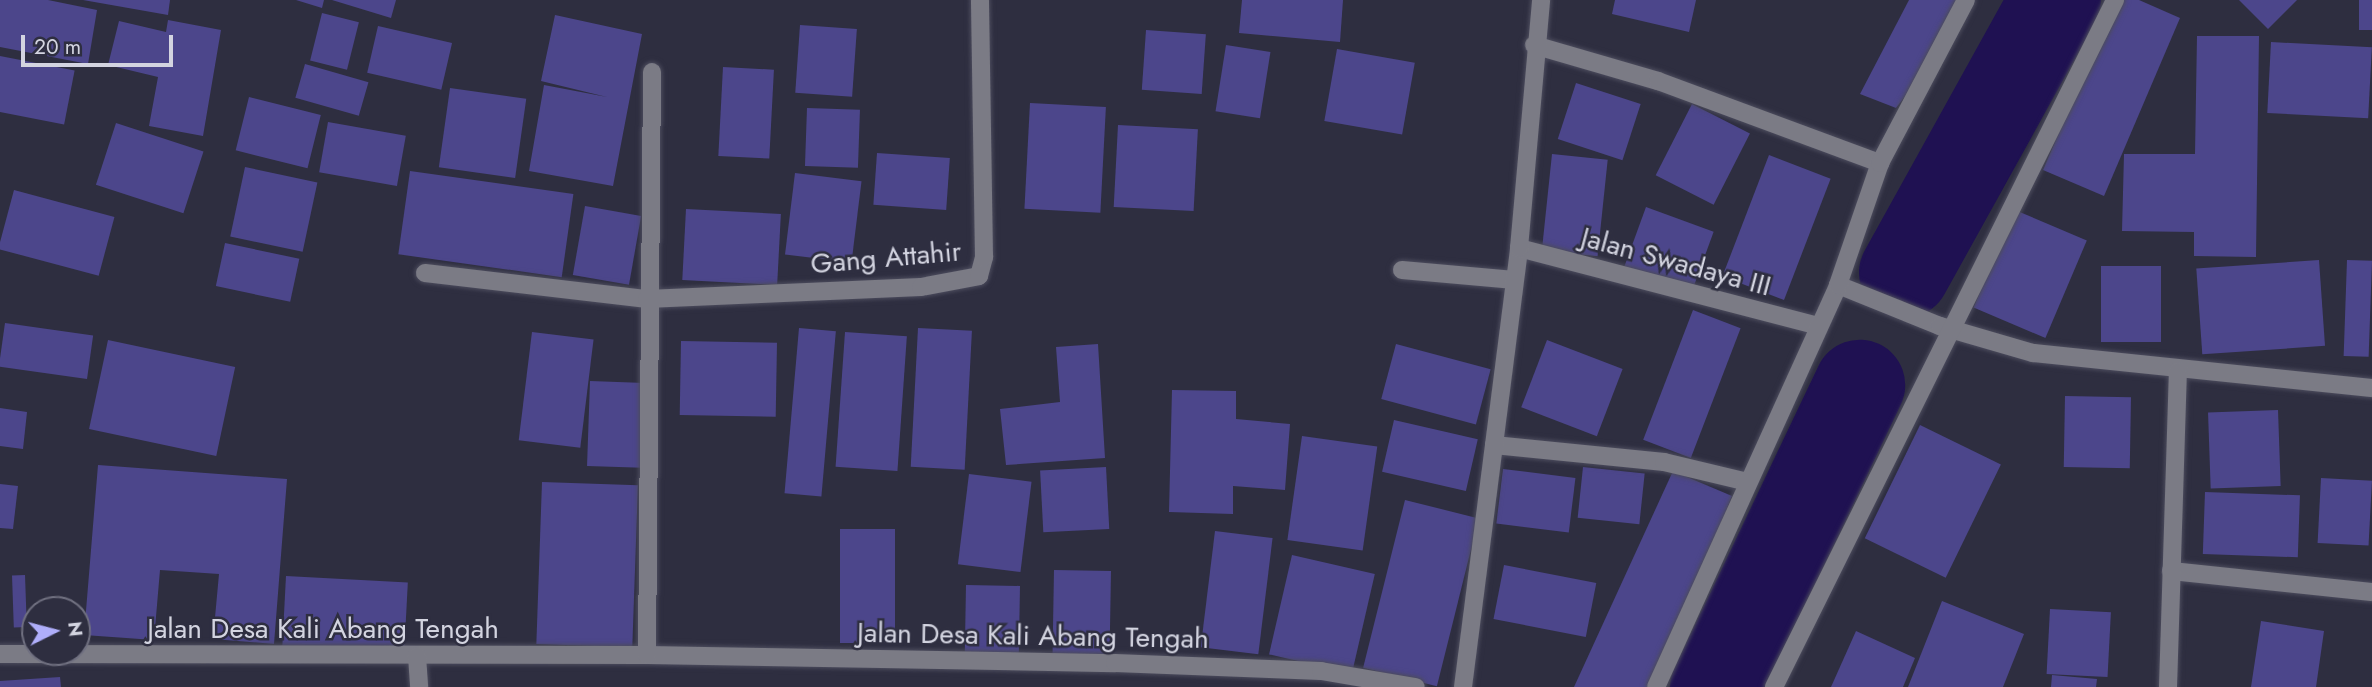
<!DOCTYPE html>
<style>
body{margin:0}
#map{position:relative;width:2372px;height:687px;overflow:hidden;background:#2e2e40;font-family:Jost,sans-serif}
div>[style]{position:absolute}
.river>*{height:91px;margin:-45.5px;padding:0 45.5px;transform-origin:45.5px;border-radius:45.5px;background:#1f1152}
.building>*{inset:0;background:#4c468b;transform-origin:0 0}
.roads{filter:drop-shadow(0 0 2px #4c4c5d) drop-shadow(0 0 2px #4c4c5d)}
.minor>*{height:18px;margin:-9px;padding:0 9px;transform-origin:9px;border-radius:9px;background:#7b7b85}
span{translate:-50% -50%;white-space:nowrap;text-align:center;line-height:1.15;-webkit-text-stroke:5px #2e2e40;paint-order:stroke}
.street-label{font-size:28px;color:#d3d4e0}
.north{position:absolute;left:21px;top:596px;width:70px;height:70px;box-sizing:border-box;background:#2e2e40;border:2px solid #707080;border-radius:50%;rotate:84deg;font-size:19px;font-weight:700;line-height:28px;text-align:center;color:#d3d4e0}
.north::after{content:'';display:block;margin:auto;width:24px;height:32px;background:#afaefa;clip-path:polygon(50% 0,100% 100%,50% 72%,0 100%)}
.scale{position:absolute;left:21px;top:35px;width:152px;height:32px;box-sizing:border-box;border:4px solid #d3d4e0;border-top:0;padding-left:9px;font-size:21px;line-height:24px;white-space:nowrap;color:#d3d4e0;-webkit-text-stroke:5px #2e2e40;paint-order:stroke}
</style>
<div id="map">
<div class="river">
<i style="left:1904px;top:272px;width:311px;rotate:-61deg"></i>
<i style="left:1715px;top:687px;width:335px;rotate:-64.5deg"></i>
</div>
<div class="building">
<i style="clip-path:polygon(0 0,48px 0,97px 10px,88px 64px,0 47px)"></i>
<i style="clip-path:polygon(83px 0,170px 0,168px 15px)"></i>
<i style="clip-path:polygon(296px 0,324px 0,322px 8px)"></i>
<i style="clip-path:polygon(332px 0,396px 0,391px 18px)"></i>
<i style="clip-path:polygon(1242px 0,1343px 0,1340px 42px,1239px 33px)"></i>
<i style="clip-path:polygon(1615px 0,1696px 0,1689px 32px,1612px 14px)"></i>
<i style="clip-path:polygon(1909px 0,1956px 0,1934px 59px,1896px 108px,1860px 94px)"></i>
<i style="clip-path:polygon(2116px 0,2139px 0,2180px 18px,2104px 196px,2043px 170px)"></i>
<i style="clip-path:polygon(2239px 0,2297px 0,2268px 29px)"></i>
<i style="left:2359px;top:0;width:13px;height:30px"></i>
<i style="left:322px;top:13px;width:38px;height:49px;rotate:14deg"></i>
<i style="clip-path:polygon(555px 15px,642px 34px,613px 186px,529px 171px,544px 85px,607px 97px,541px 81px)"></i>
<i style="clip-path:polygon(168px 20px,221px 30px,203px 136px,149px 126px,158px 77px,108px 65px,119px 21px,166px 32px)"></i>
<i style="left:800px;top:25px;width:57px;height:68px;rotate:4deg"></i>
<i style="left:378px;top:26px;width:76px;height:48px;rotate:13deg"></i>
<i style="left:1146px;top:30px;width:60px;height:60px;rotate:4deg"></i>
<i style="clip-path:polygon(2197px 36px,2259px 36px,2256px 257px,2194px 256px,2194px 232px,2122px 231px,2124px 154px,2195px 154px)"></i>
<i style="left:2271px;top:42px;width:101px;height:71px;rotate:3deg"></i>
<i style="left:1226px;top:45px;width:45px;height:67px;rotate:9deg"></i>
<i style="left:1337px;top:49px;width:79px;height:73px;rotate:10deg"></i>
<i style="left:0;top:56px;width:76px;height:55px;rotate:11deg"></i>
<i style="left:305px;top:64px;width:66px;height:35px;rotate:16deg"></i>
<i style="left:723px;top:67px;width:51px;height:89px;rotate:3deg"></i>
<i style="left:1576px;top:83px;width:68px;height:59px;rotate:18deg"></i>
<i style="left:450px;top:88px;width:77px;height:80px;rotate:8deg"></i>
<i style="left:249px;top:97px;width:74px;height:55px;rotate:14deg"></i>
<i style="left:1030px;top:103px;width:76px;height:106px;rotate:3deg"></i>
<i style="left:1692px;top:104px;width:65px;height:80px;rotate:27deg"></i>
<i style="left:807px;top:108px;width:53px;height:58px;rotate:2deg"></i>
<i style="left:328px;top:122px;width:79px;height:51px;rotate:10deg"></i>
<i style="left:116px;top:123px;width:92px;height:65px;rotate:18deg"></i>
<i style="left:1118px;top:125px;width:80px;height:82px;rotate:3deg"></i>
<i style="left:877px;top:153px;width:73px;height:52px;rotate:4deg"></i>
<i style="left:1552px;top:154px;width:56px;height:97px;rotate:6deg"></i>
<i style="left:1769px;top:155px;width:66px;height:130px;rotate:21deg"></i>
<i style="left:245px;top:167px;width:74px;height:71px;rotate:12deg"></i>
<i style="left:410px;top:171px;width:165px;height:84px;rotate:8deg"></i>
<i style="left:795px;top:173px;width:67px;height:82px;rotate:7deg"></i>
<i style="left:14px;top:190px;width:104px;height:61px;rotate:15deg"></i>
<i style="left:585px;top:206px;width:57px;height:70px;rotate:10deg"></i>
<i style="left:1646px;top:207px;width:72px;height:63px;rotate:20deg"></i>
<i style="left:686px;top:209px;width:95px;height:71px;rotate:3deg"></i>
<i style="left:2015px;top:210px;width:78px;height:106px;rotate:23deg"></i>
<i style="left:225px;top:243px;width:76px;height:44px;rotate:12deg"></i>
<i style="left:2319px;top:260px;width:86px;height:123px;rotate:86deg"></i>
<i style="left:2347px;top:260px;width:25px;height:96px;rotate:2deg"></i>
<i style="left:2101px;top:266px;width:60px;height:76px"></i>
<i style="left:1693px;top:310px;width:51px;height:139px;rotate:21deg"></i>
<i style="left:5px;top:323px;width:89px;height:44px;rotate:8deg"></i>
<i style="left:799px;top:328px;width:37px;height:166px;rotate:5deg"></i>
<i style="left:918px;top:328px;width:54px;height:139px;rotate:3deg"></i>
<i style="left:532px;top:332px;width:62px;height:109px;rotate:7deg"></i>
<i style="left:845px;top:332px;width:62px;height:135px;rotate:4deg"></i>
<i style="left:108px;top:340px;width:130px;height:91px;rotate:12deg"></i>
<i style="left:1547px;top:340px;width:81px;height:72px;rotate:21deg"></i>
<i style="left:681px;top:341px;width:96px;height:74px;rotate:1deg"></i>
<i style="clip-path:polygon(1098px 344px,1105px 458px,1006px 465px,1000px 409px,1060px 402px,1056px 347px)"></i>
<i style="left:1396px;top:344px;width:98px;height:57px;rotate:15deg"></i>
<i style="left:590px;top:381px;width:55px;height:85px;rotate:2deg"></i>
<i style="clip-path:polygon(1172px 390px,1236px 391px,1236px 419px,1290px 424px,1285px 490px,1233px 486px,1233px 514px,1169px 512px)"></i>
<i style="left:2065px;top:396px;width:66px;height:71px;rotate:1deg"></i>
<i style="clip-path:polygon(0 408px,27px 412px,23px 449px,0 446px)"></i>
<i style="left:2278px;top:410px;width:76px;height:70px;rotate:88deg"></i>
<i style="left:1394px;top:420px;width:86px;height:53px;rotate:13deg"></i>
<i style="left:1920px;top:425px;width:90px;height:126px;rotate:26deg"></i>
<i style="left:1302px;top:436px;width:76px;height:105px;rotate:8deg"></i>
<i style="clip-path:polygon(98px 465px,287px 479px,274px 644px,213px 639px,219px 574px,160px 570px,154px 640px,84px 635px)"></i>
<i style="left:1106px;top:467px;width:62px;height:66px;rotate:87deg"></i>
<i style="left:1583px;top:467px;width:62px;height:51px;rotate:6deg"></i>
<i style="left:1503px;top:469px;width:73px;height:55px;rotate:7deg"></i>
<i style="clip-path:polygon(1673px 471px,1732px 496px,1654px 687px,1574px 687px)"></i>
<i style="left:969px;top:474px;width:63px;height:91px;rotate:7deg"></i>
<i style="left:2321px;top:478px;width:51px;height:65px;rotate:3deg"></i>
<i style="left:542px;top:482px;width:96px;height:162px;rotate:2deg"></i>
<i style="clip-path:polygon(0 484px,18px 486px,13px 529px,0 528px)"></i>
<i style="left:2205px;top:492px;width:95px;height:62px;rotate:2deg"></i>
<i style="left:1405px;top:500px;width:76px;height:173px;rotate:14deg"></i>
<i style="left:840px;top:529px;width:55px;height:114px"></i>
<i style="left:1215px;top:531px;width:58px;height:117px;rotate:7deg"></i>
<i style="left:1292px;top:555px;width:85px;height:102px;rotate:13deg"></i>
<i style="left:1504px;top:565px;width:94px;height:55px;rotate:11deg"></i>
<i style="left:1054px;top:570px;width:57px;height:85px;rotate:1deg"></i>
<i style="left:25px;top:575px;width:52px;height:13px;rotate:88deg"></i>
<i style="left:286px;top:576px;width:122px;height:77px;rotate:3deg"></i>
<i style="left:966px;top:585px;width:54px;height:73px;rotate:1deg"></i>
<i style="clip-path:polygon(1942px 601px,2024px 634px,2003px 687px,1908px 687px)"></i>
<i style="left:2050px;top:609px;width:61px;height:65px;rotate:3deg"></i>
<i style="clip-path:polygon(2261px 621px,2324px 631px,2316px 687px,2251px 687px)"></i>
<i style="clip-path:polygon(1856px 631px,1915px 658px,1903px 687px,1831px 687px)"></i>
<i style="clip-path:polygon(2052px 675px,2097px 679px,2096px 687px,2051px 687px)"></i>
<i style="clip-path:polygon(60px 677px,61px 687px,0 687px,0 681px)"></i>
</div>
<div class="roads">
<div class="minor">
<i style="left:1534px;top:45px;width:129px;rotate:16.2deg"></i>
<i style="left:1658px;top:81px;width:237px;rotate:20.3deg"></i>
<i style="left:1519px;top:248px;width:310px;rotate:14.6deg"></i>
<i style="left:1402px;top:270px;width:113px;rotate:5.1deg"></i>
<i style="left:425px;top:273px;width:224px;rotate:6.7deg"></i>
<i style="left:647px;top:299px;width:274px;rotate:-2.5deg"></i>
<i style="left:921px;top:287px;width:59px;rotate:-10.7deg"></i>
<i style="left:979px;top:276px;width:20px;rotate:-75deg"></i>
<i style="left:984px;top:257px;width:257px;rotate:-90.9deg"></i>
<i style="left:1838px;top:285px;width:110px;rotate:21.9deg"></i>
<i style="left:1940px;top:326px;width:97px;rotate:16.2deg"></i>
<i style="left:2033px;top:353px;width:341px;rotate:5.9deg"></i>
<i style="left:1494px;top:445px;width:171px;rotate:5.7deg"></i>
<i style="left:1664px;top:462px;width:85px;rotate:13.5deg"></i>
<i style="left:2171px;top:571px;width:202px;rotate:6deg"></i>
<i style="left:0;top:654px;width:647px;rotate:0.09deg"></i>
<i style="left:647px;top:655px;width:468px;rotate:1deg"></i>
<i style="left:1115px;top:663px;width:206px;rotate:2.2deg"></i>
<i style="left:1321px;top:671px;width:96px;rotate:9.6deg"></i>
<i style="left:647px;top:655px;width:583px;rotate:-89.51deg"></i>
<i style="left:417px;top:656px;width:31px;rotate:86deg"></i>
<i style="left:1463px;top:687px;width:443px;rotate:-82.7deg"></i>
<i style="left:1519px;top:248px;width:249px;rotate:-84.9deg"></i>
<i style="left:1656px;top:687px;width:441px;rotate:-65.6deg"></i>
<i style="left:1838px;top:285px;width:129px;rotate:-71deg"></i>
<i style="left:1880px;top:163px;width:184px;rotate:-62.2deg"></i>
<i style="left:1774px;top:687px;width:767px;rotate:-63.6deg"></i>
<i style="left:2168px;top:687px;width:316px;rotate:-88.2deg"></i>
</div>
</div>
<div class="street-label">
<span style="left:886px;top:258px;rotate:-5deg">Gang Attahir</span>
<span style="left:1676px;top:262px;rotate:15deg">Jalan Swadaya III</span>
<span style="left:323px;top:629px">Jalan Desa Kali Abang Tengah</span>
<span style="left:1033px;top:636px;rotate:1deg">Jalan Desa Kali Abang Tengah</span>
</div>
<div class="north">N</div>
<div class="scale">20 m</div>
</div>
